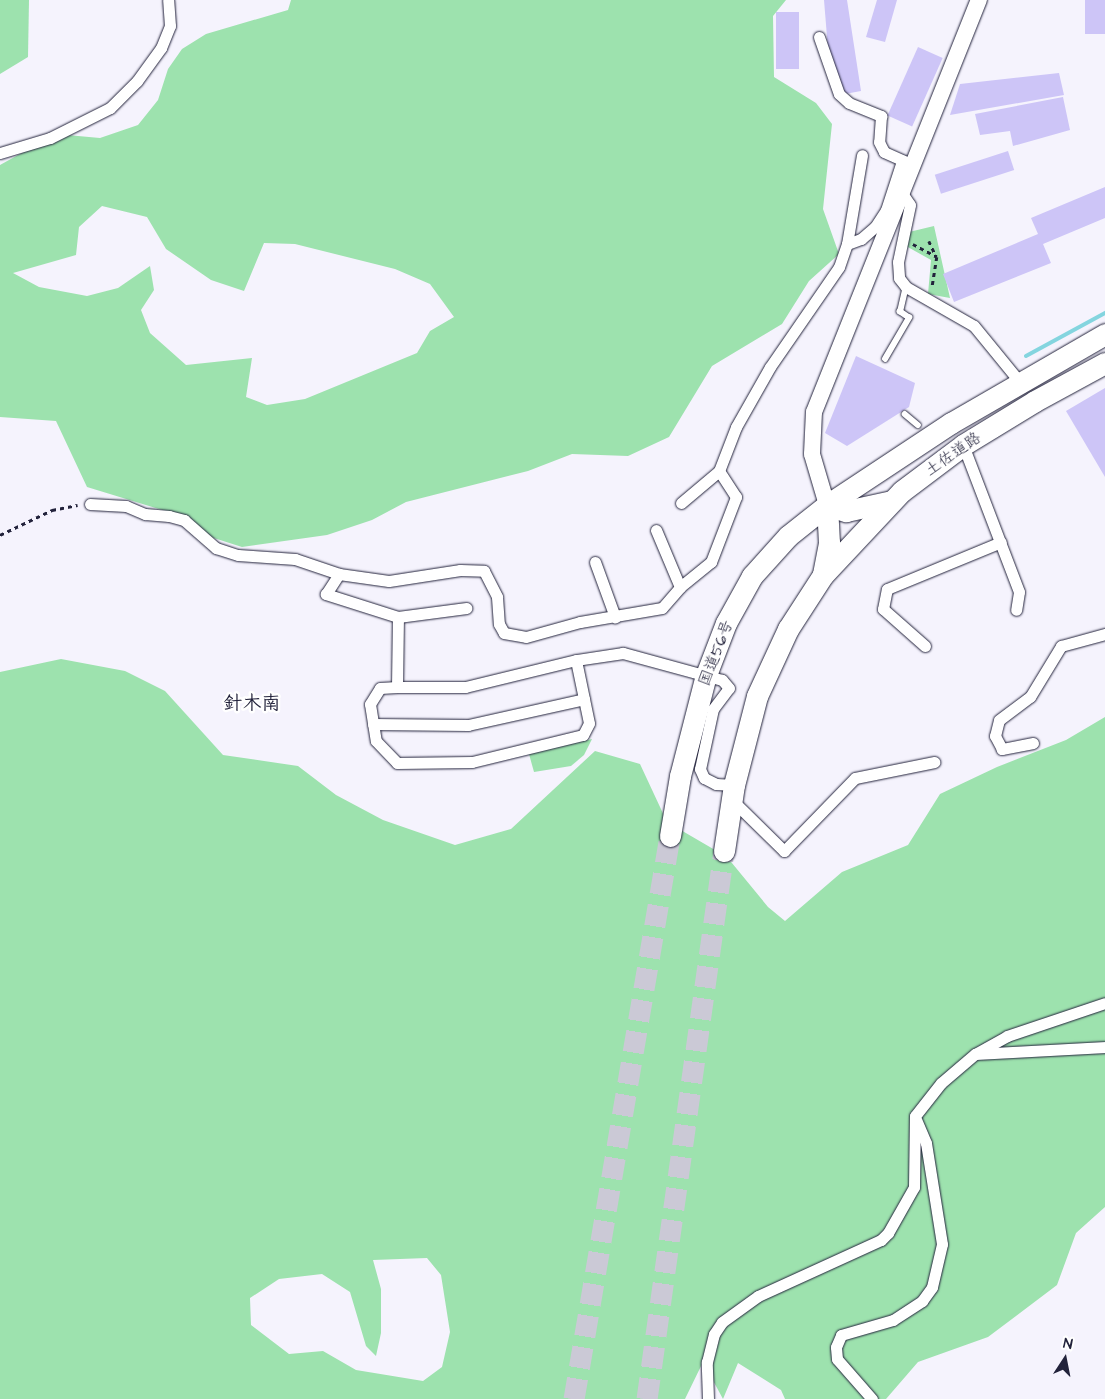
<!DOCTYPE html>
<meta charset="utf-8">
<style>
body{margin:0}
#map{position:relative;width:1105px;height:1399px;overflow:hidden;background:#f5f3fd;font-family:"Architects Daughter","Klee One",sans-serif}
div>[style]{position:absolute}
.green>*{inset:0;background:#9de2ae}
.stream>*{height:4px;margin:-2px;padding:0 2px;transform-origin:2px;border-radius:2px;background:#84d5df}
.building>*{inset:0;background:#cdc5f7;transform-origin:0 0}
.highway-tunnel>*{height:21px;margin-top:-10.5px;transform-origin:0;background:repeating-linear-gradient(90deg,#cbc9d6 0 21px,transparent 0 32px)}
.path>*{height:2.5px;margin-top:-1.25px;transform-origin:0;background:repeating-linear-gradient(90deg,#22223b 0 4px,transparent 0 8px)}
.roads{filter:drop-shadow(0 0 1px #22223b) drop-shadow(0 0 1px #22223b)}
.lane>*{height:5.5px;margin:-2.75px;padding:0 2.75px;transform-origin:2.75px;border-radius:2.75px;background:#fff}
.street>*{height:11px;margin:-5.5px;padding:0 5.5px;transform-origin:5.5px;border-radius:5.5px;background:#fff}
.secondary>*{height:16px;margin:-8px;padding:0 8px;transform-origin:8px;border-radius:8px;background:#fff}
.highway>*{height:21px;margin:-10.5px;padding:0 10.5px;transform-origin:10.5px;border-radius:10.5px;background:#fff}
span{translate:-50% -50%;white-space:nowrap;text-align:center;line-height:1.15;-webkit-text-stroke:5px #fff;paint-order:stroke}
.street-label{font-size:16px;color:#22223b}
.quarter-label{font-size:19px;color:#22223b;font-weight:700}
.north{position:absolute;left:1040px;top:1334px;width:50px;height:50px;-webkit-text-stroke:4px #fff;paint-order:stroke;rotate:11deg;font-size:14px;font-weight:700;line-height:20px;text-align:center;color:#22223b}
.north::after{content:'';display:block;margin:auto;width:18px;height:22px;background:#22223b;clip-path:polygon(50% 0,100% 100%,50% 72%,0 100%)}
</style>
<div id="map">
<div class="green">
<i style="clip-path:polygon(0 0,29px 0,28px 57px,0 74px)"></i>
<i style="clip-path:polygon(evenodd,291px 0,786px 0,773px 16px,774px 77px,816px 103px,832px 124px,823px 209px,839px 254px,809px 281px,782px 324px,712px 366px,669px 437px,628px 456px,572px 454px,528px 471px,406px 502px,372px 520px,327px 535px,242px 547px,195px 532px,172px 513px,87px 487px,56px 421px,0 417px,0 165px,56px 134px,100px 138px,138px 125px,158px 100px,168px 69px,182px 49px,206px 34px,288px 10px,291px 0,102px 206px,147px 217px,166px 249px,211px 280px,244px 291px,264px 243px,295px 244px,395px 269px,430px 284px,454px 317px,430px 331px,417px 353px,305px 399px,267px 405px,246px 397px,252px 358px,186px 365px,150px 333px,141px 310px,154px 290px,150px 266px,118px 288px,87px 296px,39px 287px,13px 273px,76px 255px,79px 227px,102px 206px)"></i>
<i style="clip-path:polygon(934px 226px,950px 298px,928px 294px,931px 260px,906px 246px,909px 232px)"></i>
<i style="clip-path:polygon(evenodd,61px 659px,125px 671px,165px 691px,223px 755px,298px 766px,336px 795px,383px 820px,455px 845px,511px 829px,595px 751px,640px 764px,667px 822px,727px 857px,768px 907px,785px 921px,842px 872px,908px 845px,940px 794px,997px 767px,1066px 740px,1105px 717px,1105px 1207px,1076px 1233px,1057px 1285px,988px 1337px,918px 1362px,886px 1399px,785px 1399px,781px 1390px,738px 1363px,723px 1399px,703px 1362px,685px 1399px,0 1399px,0 672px,61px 659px,427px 1258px,441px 1275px,450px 1332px,442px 1367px,423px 1381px,356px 1370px,323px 1351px,289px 1354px,251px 1325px,250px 1298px,279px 1279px,322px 1274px,350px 1292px,366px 1346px,376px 1356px,381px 1333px,381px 1289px,373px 1260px,427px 1258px)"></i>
<i style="clip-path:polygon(592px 739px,584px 755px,571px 766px,534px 772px,529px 754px)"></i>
</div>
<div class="stream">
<i style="left:1026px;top:356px;width:90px;rotate:-28.6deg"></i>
</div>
<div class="building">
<i style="clip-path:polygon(824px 0,847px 0,861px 91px,845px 94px,828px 49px)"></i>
<i style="clip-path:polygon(877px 0,897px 0,885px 42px,866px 37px)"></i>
<i style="left:1085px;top:0;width:20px;height:34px"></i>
<i style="left:776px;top:12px;width:23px;height:57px"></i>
<i style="left:918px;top:47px;width:27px;height:75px;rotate:24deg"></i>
<i style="clip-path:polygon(1059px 73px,1064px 95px,950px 115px,960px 84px)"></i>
<i style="clip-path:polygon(1063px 97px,1070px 130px,1013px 146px,1010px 131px,980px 135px,975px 114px)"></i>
<i style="left:1008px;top:151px;width:20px;height:77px;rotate:72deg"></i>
<i style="clip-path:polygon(1105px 187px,1105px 218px,1043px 244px,1051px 263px,954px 302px,943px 274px,1038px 234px,1031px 218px)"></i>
<i style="clip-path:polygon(856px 356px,915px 383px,909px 407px,847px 446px,825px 433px)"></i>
<i style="clip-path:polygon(1105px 388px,1105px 477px,1066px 411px)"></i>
</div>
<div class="highway-tunnel">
<i style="left:574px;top:1399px;width:571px;rotate:-80.32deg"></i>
<i style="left:647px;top:1399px;width:553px;rotate:-82deg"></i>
</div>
<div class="path">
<i style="left:929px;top:241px;width:17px;rotate:65deg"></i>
<i style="left:913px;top:244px;width:27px;rotate:28deg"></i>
<i style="left:937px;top:257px;width:32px;rotate:99deg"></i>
<i style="left:0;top:535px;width:58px;rotate:-25.7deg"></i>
<i style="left:52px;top:510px;width:26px;rotate:-11deg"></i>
</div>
<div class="roads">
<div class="lane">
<i style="left:885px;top:359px;width:48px;rotate:-59.7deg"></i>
<i style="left:909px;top:318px;width:11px;rotate:-146deg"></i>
<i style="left:900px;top:312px;width:26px;rotate:-77deg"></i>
<i style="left:905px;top:414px;width:17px;rotate:40deg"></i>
</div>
<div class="street">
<i style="left:819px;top:37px;width:60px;rotate:70.7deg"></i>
<i style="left:839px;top:94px;width:13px;rotate:42deg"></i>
<i style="left:849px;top:103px;width:35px;rotate:22deg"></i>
<i style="left:881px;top:116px;width:26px;rotate:94deg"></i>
<i style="left:879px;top:142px;width:11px;rotate:63deg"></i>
<i style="left:884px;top:152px;width:27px;rotate:24deg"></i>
<i style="left:0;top:153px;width:52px;rotate:-16.7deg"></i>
<i style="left:50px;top:138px;width:67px;rotate:-26.6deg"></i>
<i style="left:110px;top:108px;width:38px;rotate:-45deg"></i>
<i style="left:137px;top:81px;width:41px;rotate:-54deg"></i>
<i style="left:161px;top:48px;width:24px;rotate:-68deg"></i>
<i style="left:170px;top:26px;width:26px;rotate:-94deg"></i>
<i style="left:902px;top:193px;width:14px;rotate:56deg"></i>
<i style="left:910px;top:205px;width:58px;rotate:101.9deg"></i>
<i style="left:898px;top:262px;width:16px;rotate:86deg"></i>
<i style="left:899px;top:278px;width:11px;rotate:52deg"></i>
<i style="left:906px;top:287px;width:78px;rotate:29.8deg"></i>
<i style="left:974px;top:326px;width:71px;rotate:50.7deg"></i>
<i style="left:847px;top:244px;width:90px;rotate:-80.4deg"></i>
<i style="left:963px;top:445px;width:157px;rotate:69.1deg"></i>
<i style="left:1019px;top:592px;width:18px;rotate:99deg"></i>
<i style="left:681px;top:503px;width:50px;rotate:-40.1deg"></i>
<i style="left:90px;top:504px;width:36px;rotate:3deg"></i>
<i style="left:126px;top:506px;width:21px;rotate:23deg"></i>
<i style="left:145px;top:514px;width:24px;rotate:5deg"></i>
<i style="left:169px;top:516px;width:16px;rotate:15deg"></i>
<i style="left:184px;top:520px;width:43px;rotate:41.2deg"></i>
<i style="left:216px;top:548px;width:23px;rotate:18deg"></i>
<i style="left:238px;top:555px;width:57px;rotate:4deg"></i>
<i style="left:295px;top:559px;width:46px;rotate:18.8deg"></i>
<i style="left:656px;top:530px;width:62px;rotate:67.2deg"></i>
<i style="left:595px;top:562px;width:59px;rotate:70deg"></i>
<i style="left:398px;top:617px;width:69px;rotate:-7.5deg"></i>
<i style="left:925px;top:646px;width:56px;rotate:-138.6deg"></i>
<i style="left:883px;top:609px;width:20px;rotate:-79deg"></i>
<i style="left:887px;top:589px;width:123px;rotate:-22.4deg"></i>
<i style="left:397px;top:687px;width:17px;rotate:177deg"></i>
<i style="left:380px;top:688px;width:19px;rotate:122deg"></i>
<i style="left:370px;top:704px;width:37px;rotate:81deg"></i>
<i style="left:376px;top:741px;width:30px;rotate:46deg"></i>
<i style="left:397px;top:763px;width:75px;rotate:-0.8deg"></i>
<i style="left:472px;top:762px;width:114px;rotate:-13.7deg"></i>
<i style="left:583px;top:735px;width:13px;rotate:-63deg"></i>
<i style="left:589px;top:723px;width:64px;rotate:-101.7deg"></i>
<i style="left:373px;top:724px;width:95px;rotate:0.6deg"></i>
<i style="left:468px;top:725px;width:119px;rotate:-12.6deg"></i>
<i style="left:1033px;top:743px;width:32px;rotate:169deg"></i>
<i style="left:1002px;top:749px;width:15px;rotate:-118deg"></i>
<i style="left:995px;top:736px;width:16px;rotate:-76deg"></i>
<i style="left:999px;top:720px;width:39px;rotate:-37deg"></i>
<i style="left:1030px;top:697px;width:60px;rotate:-58.7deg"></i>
<i style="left:1061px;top:646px;width:46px;rotate:-15.3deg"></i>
<i style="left:734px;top:785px;width:18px;rotate:-177deg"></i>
<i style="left:716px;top:784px;width:13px;rotate:-153deg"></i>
<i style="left:704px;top:778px;width:10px;rotate:-114deg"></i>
<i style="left:700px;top:769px;width:61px;rotate:-77.8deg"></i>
<i style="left:713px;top:709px;width:26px;rotate:-53deg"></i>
<i style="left:729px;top:688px;width:11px;rotate:-131deg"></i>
<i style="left:722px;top:680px;width:103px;rotate:-164.7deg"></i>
<i style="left:623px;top:653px;width:48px;rotate:171.5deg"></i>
<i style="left:576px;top:660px;width:114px;rotate:166.3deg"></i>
<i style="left:465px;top:687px;width:68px;rotate:180deg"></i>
<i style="left:397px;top:687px;width:70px;rotate:-89.2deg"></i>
<i style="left:398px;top:617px;width:76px;rotate:-162.3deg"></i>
<i style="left:326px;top:594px;width:24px;rotate:-57deg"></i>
<i style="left:339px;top:574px;width:50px;rotate:8deg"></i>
<i style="left:389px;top:581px;width:72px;rotate:-8.8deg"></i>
<i style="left:460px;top:570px;width:24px;rotate:2deg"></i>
<i style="left:484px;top:571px;width:29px;rotate:63deg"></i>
<i style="left:497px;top:597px;width:27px;rotate:86deg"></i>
<i style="left:499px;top:624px;width:10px;rotate:61deg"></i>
<i style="left:504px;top:633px;width:22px;rotate:10deg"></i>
<i style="left:526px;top:637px;width:56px;rotate:-15.5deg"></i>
<i style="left:580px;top:622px;width:83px;rotate:-9.7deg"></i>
<i style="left:662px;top:608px;width:28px;rotate:-49deg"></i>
<i style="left:680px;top:587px;width:40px;rotate:-39deg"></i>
<i style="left:711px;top:562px;width:70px;rotate:-69deg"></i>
<i style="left:736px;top:497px;width:31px;rotate:-123deg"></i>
<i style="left:719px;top:471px;width:47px;rotate:-68.9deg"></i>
<i style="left:736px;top:427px;width:69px;rotate:-60.5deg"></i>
<i style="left:770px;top:367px;width:121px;rotate:-55.4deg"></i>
<i style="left:839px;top:267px;width:24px;rotate:-71deg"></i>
<i style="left:847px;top:244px;width:15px;rotate:-20deg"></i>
<i style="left:861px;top:239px;width:18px;rotate:-41deg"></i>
<i style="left:875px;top:227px;width:20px;rotate:-57deg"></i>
<i style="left:886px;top:210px;width:52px;rotate:-71.9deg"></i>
<i style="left:732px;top:800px;width:73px;rotate:44.4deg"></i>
<i style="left:784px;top:851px;width:102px;rotate:-45.8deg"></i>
<i style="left:855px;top:778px;width:81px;rotate:-11.4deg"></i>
<i style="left:976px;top:1054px;width:129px;rotate:-3.1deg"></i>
<i style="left:708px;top:1399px;width:37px;rotate:-92deg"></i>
<i style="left:707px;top:1362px;width:29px;rotate:-76deg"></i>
<i style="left:714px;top:1334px;width:14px;rotate:-56deg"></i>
<i style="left:722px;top:1322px;width:44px;rotate:-35.8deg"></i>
<i style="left:758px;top:1296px;width:135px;rotate:-24.5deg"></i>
<i style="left:881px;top:1240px;width:10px;rotate:-45deg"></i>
<i style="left:888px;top:1233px;width:53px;rotate:-60.5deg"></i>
<i style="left:914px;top:1187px;width:71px;rotate:-89.2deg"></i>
<i style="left:915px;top:1116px;width:42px;rotate:-51.8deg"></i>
<i style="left:941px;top:1083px;width:45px;rotate:-40.5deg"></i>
<i style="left:975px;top:1054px;width:37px;rotate:-29deg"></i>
<i style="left:1007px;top:1036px;width:103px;rotate:-18.6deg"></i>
<i style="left:872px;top:1399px;width:53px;rotate:-131.2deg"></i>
<i style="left:837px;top:1359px;width:12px;rotate:-95deg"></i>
<i style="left:836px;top:1347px;width:13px;rotate:-67deg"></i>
<i style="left:841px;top:1335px;width:54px;rotate:-16.1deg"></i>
<i style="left:893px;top:1320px;width:35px;rotate:-33deg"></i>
<i style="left:922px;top:1301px;width:17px;rotate:-54deg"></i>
<i style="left:932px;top:1287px;width:44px;rotate:-76.9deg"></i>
<i style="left:942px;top:1244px;width:102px;rotate:-99deg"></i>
<i style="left:926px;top:1143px;width:25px;rotate:-113deg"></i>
</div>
<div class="secondary">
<i style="left:827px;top:505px;width:53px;rotate:-106.4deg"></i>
<i style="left:812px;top:454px;width:42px;rotate:-87.3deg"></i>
<i style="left:814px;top:412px;width:444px;rotate:-68.2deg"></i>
</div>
<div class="highway">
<i style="left:827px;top:505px;width:20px;rotate:18deg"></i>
<i style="left:846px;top:511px;width:47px;rotate:-12.3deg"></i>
<i style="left:823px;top:574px;width:32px;rotate:-79deg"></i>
<i style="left:829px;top:543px;width:38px;rotate:-93deg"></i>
<i style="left:670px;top:836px;width:61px;rotate:-80.5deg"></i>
<i style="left:680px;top:776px;width:104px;rotate:-75.6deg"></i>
<i style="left:706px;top:675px;width:56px;rotate:-69deg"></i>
<i style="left:726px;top:623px;width:54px;rotate:-61deg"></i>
<i style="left:752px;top:576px;width:54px;rotate:-48deg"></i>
<i style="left:788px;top:536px;width:50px;rotate:-38.5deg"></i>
<i style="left:827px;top:505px;width:149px;rotate:-33.5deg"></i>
<i style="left:951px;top:423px;width:178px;rotate:-30deg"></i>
<i style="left:724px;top:851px;width:67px;rotate:-81.4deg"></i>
<i style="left:734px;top:785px;width:92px;rotate:-75.5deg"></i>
<i style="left:757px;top:696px;width:74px;rotate:-65.2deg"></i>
<i style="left:788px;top:629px;width:64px;rotate:-57.1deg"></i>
<i style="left:823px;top:575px;width:115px;rotate:-46.8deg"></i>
<i style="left:902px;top:491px;width:76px;rotate:-37deg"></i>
<i style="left:963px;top:445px;width:84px;rotate:-31.4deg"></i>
<i style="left:1035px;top:401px;width:80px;rotate:-28.5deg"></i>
</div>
</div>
<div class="street-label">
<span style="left:953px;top:454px;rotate:-35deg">土佐道路</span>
<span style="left:716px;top:653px;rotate:-69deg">国道56号</span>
</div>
<div class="quarter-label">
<span style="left:252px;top:704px">針木南</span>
</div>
<div class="north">N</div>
</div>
